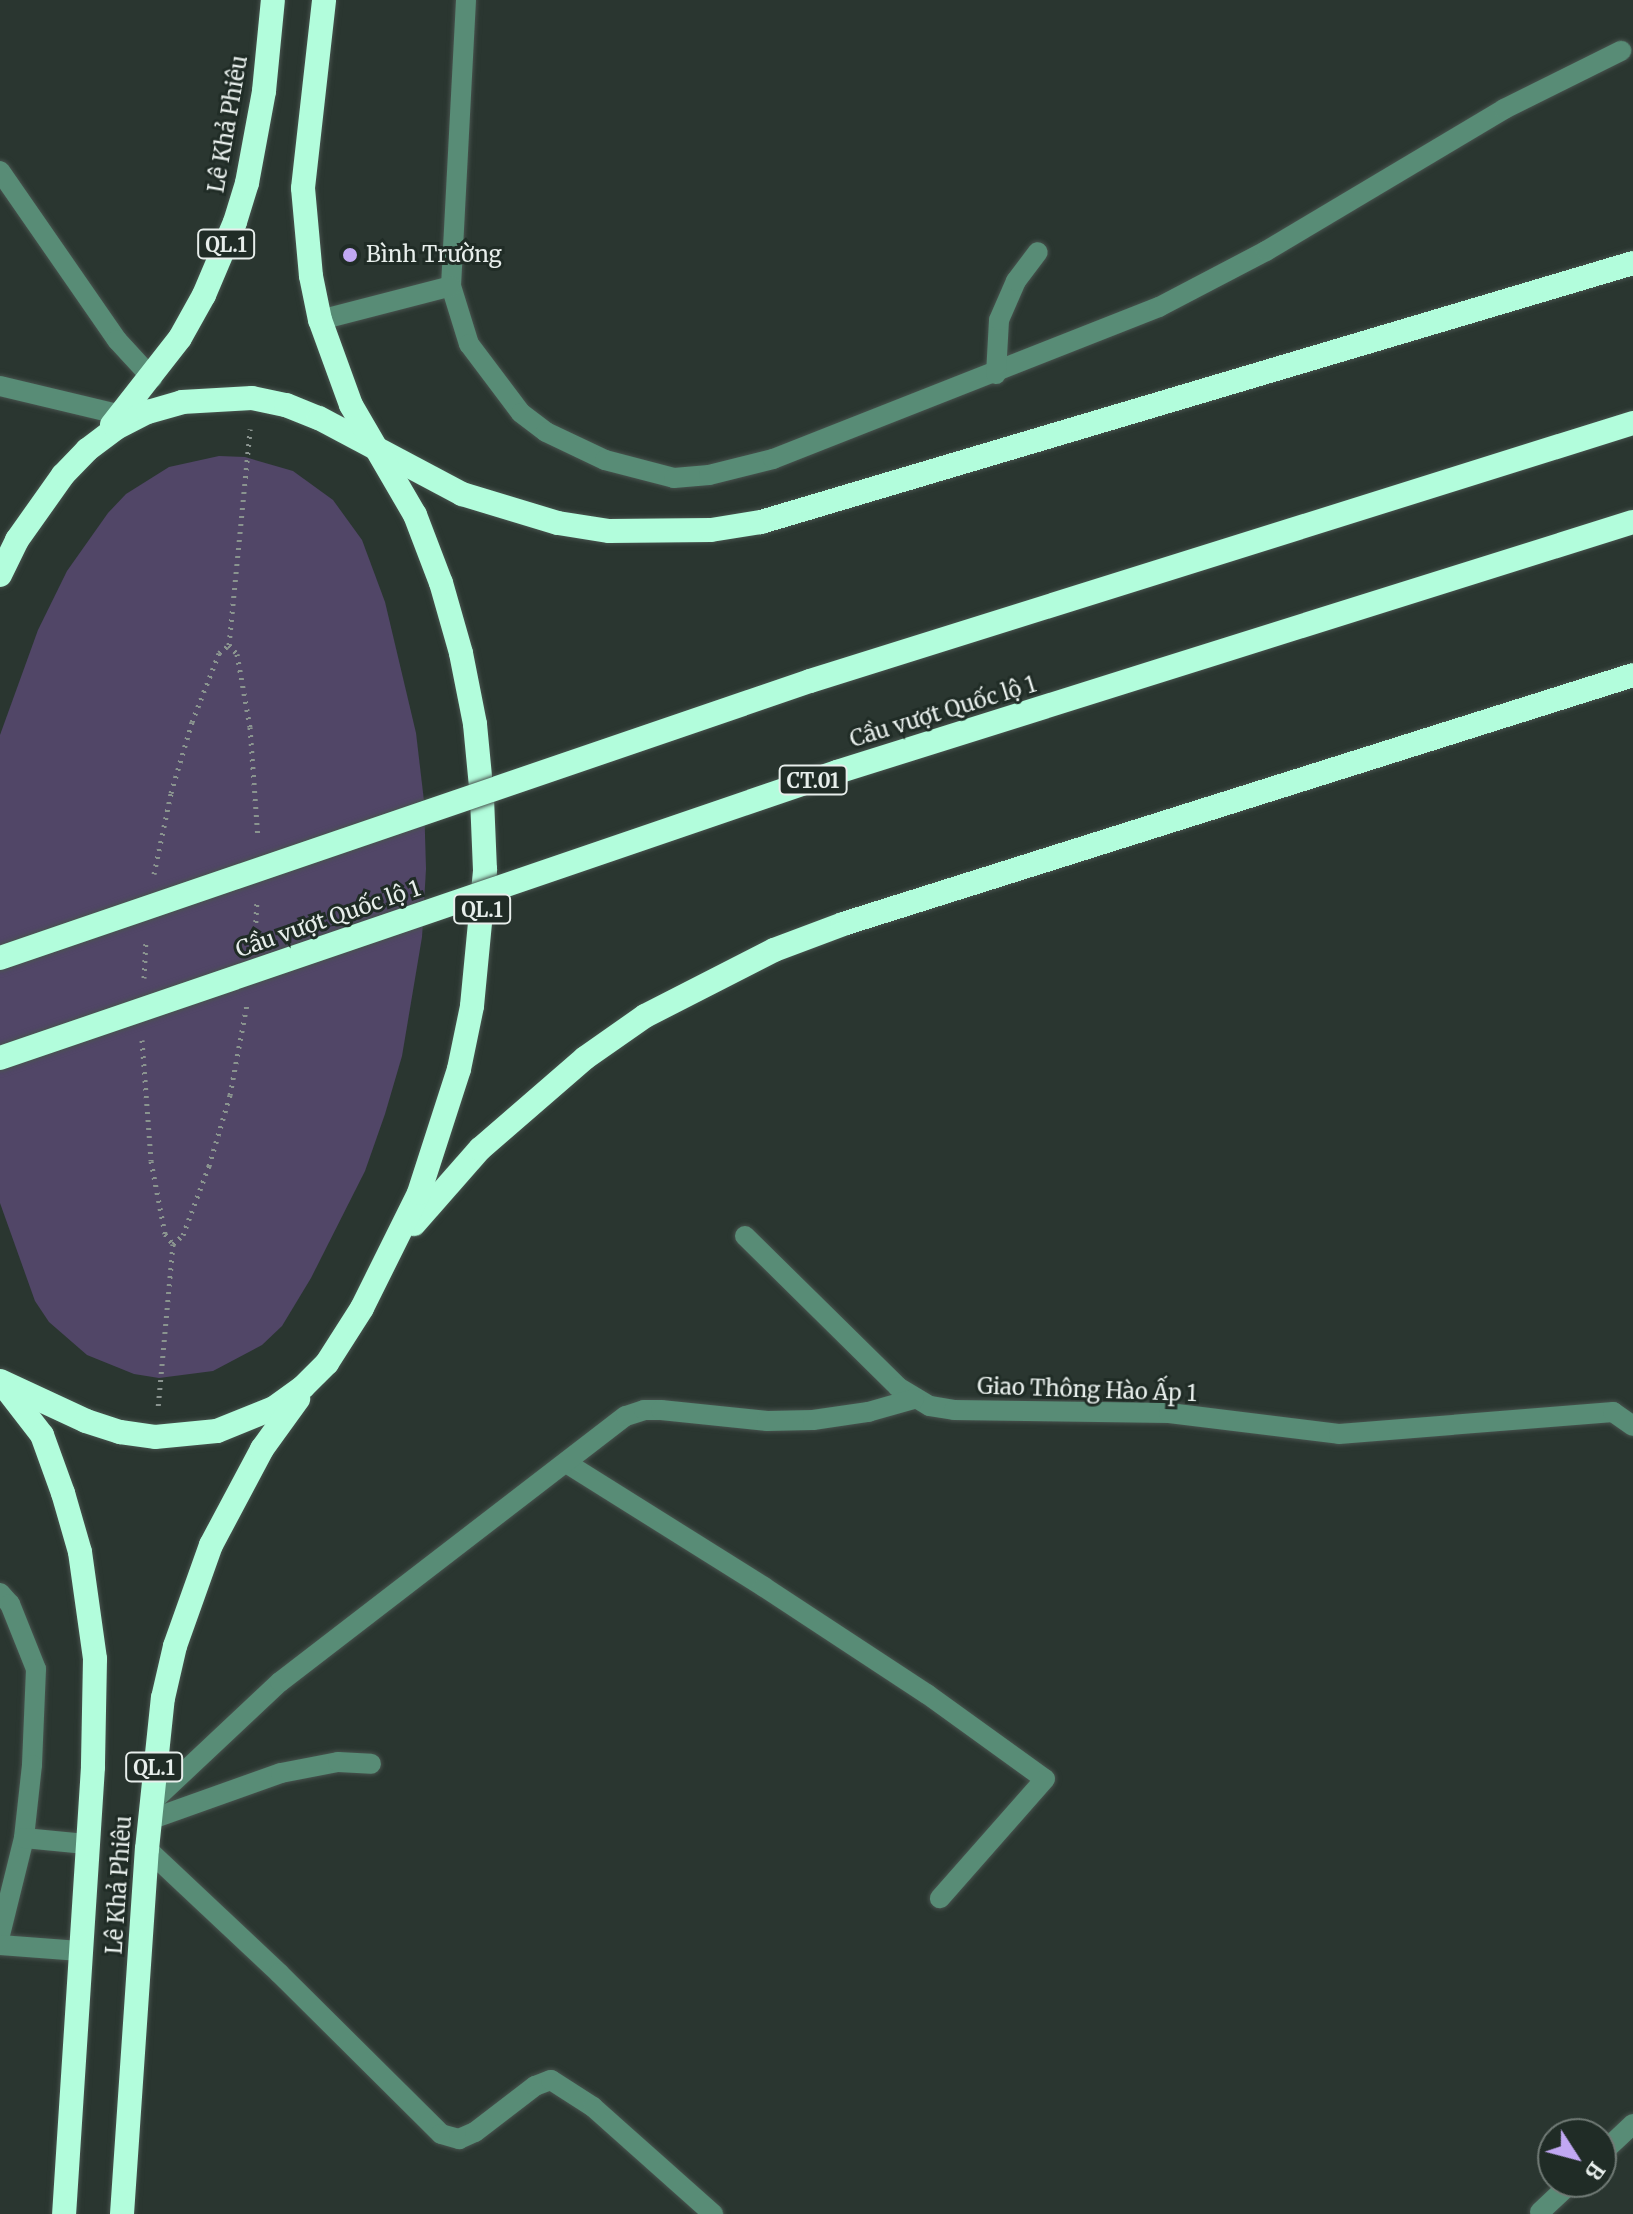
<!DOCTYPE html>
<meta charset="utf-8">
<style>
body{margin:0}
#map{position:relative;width:1633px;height:2214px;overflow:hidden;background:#2a3630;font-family:Merriweather,serif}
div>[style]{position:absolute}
.green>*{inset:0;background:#514667}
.path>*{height:5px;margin-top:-2.5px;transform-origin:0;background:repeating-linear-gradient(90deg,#8a948f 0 2px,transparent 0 8px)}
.roads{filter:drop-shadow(0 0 2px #48534e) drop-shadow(0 0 2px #48534e)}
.minor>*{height:20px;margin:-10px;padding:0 10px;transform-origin:10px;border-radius:10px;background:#588c76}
.highway>*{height:24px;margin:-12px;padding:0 12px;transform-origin:12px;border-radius:12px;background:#b2fddc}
.bridges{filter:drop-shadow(0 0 2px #48534e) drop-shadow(0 0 2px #48534e)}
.highway-bridge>*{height:24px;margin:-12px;padding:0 12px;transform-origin:12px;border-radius:12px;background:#b2fddc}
.dots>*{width:22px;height:22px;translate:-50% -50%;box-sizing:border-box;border:4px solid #202c26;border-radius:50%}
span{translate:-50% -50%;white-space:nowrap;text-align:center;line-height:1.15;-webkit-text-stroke:6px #202c26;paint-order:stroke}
.shield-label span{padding:2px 6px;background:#202c26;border:2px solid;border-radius:6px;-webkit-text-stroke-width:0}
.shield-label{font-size:20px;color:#e7eeeb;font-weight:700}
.street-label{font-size:22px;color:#e7eeeb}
.poi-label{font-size:22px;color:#e7eeeb}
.left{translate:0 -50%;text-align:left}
.north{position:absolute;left:1537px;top:2118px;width:80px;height:80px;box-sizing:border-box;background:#202c26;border:2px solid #707a75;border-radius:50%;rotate:126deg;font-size:22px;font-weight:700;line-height:32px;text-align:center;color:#e7eeeb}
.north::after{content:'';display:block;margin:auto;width:28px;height:36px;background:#c1a8f3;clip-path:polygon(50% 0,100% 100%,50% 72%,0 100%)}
</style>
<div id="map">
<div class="green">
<i style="clip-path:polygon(219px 456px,245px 457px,293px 471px,333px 500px,362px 540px,385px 602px,416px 733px,424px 801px,426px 869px,422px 937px,402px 1056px,385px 1114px,365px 1171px,311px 1278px,282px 1326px,262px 1345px,213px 1371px,159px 1378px,134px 1374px,87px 1355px,49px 1322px,35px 1301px,0 1203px,0 735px,38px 630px,67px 571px,108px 513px,126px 494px,169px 467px)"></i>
</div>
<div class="path">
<i style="left:229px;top:645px;width:12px;rotate:48deg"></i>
<i style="left:237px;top:654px;width:74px;rotate:79.9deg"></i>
<i style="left:250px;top:727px;width:111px;rotate:85.9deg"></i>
<i style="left:154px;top:874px;width:83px;rotate:-78.1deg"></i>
<i style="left:171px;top:793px;width:74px;rotate:-73.5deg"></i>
<i style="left:192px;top:722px;width:74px;rotate:-68.6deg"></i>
<i style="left:219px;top:653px;width:13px;rotate:-39deg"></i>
<i style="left:229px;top:645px;width:217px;rotate:-84.4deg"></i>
<i style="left:255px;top:938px;width:38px;rotate:-87deg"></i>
<i style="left:144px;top:978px;width:38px;rotate:-87deg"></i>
<i style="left:142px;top:1040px;width:121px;rotate:85.7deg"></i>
<i style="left:151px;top:1161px;width:74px;rotate:79.1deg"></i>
<i style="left:165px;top:1234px;width:13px;rotate:51deg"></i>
<i style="left:173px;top:1244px;width:165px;rotate:95.2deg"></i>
<i style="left:173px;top:1244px;width:13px;rotate:-42deg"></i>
<i style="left:183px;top:1235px;width:74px;rotate:-69.4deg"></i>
<i style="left:209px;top:1166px;width:74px;rotate:-73.5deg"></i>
<i style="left:230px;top:1095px;width:93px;rotate:-79.4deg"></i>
</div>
<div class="roads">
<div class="minor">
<i style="left:466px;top:0;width:286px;rotate:93deg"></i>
<i style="left:451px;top:286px;width:61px;rotate:72.8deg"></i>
<i style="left:469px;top:344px;width:86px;rotate:53deg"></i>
<i style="left:521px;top:413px;width:31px;rotate:37deg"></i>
<i style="left:546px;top:432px;width:65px;rotate:25.4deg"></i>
<i style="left:605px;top:460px;width:71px;rotate:14.6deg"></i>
<i style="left:674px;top:478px;width:35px;rotate:-5deg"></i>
<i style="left:709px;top:475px;width:66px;rotate:-14deg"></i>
<i style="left:773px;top:459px;width:415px;rotate:-21.5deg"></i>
<i style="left:1159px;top:307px;width:121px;rotate:-27.6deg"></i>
<i style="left:1266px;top:251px;width:277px;rotate:-30.8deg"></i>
<i style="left:1504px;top:109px;width:131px;rotate:-26.4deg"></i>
<i style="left:0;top:171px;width:206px;rotate:55.3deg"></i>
<i style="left:117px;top:340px;width:52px;rotate:47.4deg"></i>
<i style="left:320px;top:320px;width:135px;rotate:-14.5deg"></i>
<i style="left:996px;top:374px;width:54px;rotate:-86.8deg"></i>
<i style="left:999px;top:320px;width:43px;rotate:-66.4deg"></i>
<i style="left:1016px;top:281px;width:36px;rotate:-53deg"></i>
<i style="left:0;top:386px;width:125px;rotate:13.4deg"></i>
<i style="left:745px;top:1236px;width:215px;rotate:44.6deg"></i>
<i style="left:898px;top:1387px;width:37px;rotate:31deg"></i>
<i style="left:930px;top:1406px;width:24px;rotate:9deg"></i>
<i style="left:954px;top:1410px;width:215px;rotate:0.8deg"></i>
<i style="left:1169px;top:1413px;width:171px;rotate:7deg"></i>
<i style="left:1339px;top:1434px;width:275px;rotate:-4.6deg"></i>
<i style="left:1613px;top:1412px;width:24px;rotate:35deg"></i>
<i style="left:568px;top:1464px;width:231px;rotate:32.1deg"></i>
<i style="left:764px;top:1587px;width:195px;rotate:33.3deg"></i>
<i style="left:927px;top:1694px;width:145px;rotate:35.8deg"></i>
<i style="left:1045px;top:1779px;width:159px;rotate:131.4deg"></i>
<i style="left:0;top:1593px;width:15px;rotate:48deg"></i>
<i style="left:10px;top:1604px;width:70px;rotate:68.2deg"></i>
<i style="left:36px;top:1669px;width:96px;rotate:92.4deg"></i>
<i style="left:32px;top:1765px;width:73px;rotate:96.3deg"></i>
<i style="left:24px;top:1838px;width:100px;rotate:103.9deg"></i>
<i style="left:151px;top:1803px;width:177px;rotate:-43.2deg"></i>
<i style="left:280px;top:1682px;width:436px;rotate:-37.6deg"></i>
<i style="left:626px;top:1416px;width:19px;rotate:-18deg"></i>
<i style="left:644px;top:1410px;width:17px"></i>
<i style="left:661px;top:1410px;width:107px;rotate:5.9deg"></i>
<i style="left:767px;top:1421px;width:46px;rotate:-1.2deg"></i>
<i style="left:813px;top:1420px;width:56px;rotate:-8.3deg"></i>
<i style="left:868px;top:1412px;width:48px;rotate:-15.8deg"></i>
<i style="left:149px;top:1820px;width:140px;rotate:-19.6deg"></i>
<i style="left:281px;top:1773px;width:58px;rotate:-10.9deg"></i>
<i style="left:338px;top:1762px;width:33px;rotate:3deg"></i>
<i style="left:24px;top:1838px;width:62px;rotate:5.5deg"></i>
<i style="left:147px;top:1849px;width:181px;rotate:43.2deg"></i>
<i style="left:279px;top:1973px;width:228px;rotate:44.8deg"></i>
<i style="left:441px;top:2134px;width:19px;rotate:16deg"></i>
<i style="left:459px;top:2139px;width:17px;rotate:-24deg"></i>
<i style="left:475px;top:2132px;width:76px;rotate:-37.5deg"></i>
<i style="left:535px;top:2086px;width:17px;rotate:-21deg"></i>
<i style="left:551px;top:2080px;width:50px;rotate:32.7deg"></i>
<i style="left:593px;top:2107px;width:161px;rotate:41.7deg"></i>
<i style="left:0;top:1945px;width:80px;rotate:4.3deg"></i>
<i style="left:1601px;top:2154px;width:44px;rotate:-43.2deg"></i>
<i style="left:1540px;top:2212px;width:44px;rotate:-43.2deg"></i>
</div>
<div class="highway">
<i style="left:112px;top:425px;width:110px;rotate:-52deg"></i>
<i style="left:180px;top:338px;width:49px;rotate:-60.8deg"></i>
<i style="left:204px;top:295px;width:79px;rotate:-67deg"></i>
<i style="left:235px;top:222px;width:41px;rotate:-72.9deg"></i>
<i style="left:247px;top:183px;width:94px;rotate:-79.5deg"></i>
<i style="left:264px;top:91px;width:91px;rotate:-84.4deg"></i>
<i style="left:0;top:575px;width:39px;rotate:-64deg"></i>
<i style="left:17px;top:540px;width:80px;rotate:-54.7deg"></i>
<i style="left:63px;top:475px;width:35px;rotate:-46deg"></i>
<i style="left:87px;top:450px;width:36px;rotate:-37deg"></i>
<i style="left:116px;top:428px;width:36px;rotate:-27deg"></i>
<i style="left:148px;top:412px;width:35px;rotate:-16deg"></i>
<i style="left:182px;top:402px;width:70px;rotate:-3.3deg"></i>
<i style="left:252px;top:398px;width:35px;rotate:12deg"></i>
<i style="left:286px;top:405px;width:35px;rotate:22deg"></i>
<i style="left:319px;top:418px;width:162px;rotate:28deg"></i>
<i style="left:462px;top:494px;width:100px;rotate:16.8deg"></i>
<i style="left:558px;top:523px;width:52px;rotate:8.9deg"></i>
<i style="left:609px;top:531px;width:102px;rotate:-0.6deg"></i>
<i style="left:711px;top:530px;width:51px;rotate:-9.1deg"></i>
<i style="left:761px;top:522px;width:910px;rotate:-16.54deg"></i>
<i style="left:414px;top:1224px;width:100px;rotate:-48.7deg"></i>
<i style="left:480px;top:1149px;width:139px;rotate:-40.9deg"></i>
<i style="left:585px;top:1058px;width:73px;rotate:-35deg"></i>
<i style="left:645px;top:1016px;width:145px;rotate:-27.1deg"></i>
<i style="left:774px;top:950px;width:74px;rotate:-20.6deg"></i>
<i style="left:843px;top:924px;width:828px;rotate:-17.49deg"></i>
<i style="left:0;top:1381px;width:95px;rotate:24.9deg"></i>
<i style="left:86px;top:1421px;width:36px;rotate:18deg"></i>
<i style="left:120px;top:1432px;width:35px;rotate:8deg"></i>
<i style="left:155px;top:1437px;width:62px;rotate:-5.5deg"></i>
<i style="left:217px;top:1431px;width:61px;rotate:-22deg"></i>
<i style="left:274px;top:1408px;width:36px;rotate:-36deg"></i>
<i style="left:303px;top:1387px;width:34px;rotate:-45deg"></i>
<i style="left:327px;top:1363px;width:65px;rotate:-57.5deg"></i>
<i style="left:362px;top:1308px;width:128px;rotate:-63.6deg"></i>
<i style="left:419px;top:1193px;width:130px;rotate:-72.1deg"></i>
<i style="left:459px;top:1069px;width:64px;rotate:-78.3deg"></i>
<i style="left:472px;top:1006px;width:137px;rotate:-84.5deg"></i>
<i style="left:485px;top:870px;width:73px;rotate:-92.4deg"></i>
<i style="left:482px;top:797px;width:73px;rotate:-95.5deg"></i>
<i style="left:475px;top:724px;width:72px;rotate:-101.2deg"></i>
<i style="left:461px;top:653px;width:73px;rotate:-105.9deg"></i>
<i style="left:441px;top:583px;width:73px;rotate:-110.9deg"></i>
<i style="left:415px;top:515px;width:127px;rotate:-120.2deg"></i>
<i style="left:351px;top:405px;width:90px;rotate:-110deg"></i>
<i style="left:320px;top:320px;width:45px;rotate:-101.6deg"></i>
<i style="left:311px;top:276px;width:88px;rotate:-95.2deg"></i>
<i style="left:303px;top:188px;width:189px;rotate:-83.6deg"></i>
<i style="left:1px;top:1382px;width:67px;rotate:52.3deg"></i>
<i style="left:42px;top:1435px;width:62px;rotate:70.1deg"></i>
<i style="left:63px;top:1493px;width:61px;rotate:73.9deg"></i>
<i style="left:80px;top:1552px;width:108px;rotate:82deg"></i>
<i style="left:95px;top:1659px;width:108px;rotate:91.1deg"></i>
<i style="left:93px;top:1767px;width:448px;rotate:93.7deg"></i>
<i style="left:122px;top:2214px;width:366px;rotate:-86.1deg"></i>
<i style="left:147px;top:1849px;width:152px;rotate:-84deg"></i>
<i style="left:163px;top:1698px;width:53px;rotate:-77deg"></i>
<i style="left:175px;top:1646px;width:107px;rotate:-70.4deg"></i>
<i style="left:211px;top:1545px;width:109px;rotate:-62deg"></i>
<i style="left:262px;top:1449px;width:62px;rotate:-54.2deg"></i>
</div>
</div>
<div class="bridges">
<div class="highway-bridge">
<i style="left:0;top:958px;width:856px;rotate:-18.88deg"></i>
<i style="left:810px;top:681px;width:862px;rotate:-17.41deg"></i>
<i style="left:0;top:1058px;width:885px;rotate:-18.87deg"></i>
<i style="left:837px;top:772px;width:834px;rotate:-17.44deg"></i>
</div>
</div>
<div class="dots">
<i style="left:350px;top:255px;background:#c1a8f3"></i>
</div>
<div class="shield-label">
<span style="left:226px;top:244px">QL.1</span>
<span style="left:813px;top:780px">CT.01</span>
<span style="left:482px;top:909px">QL.1</span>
<span style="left:154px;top:1767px">QL.1</span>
</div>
<div class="street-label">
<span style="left:228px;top:124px;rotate:-80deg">Lê Khả Phiêu</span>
<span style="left:943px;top:712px;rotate:-17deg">Cầu vượt Quốc lộ 1</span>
<span style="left:328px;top:919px;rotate:-19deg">Cầu vượt Quốc lộ 1</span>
<span style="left:1087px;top:1390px;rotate:2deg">Giao Thông Hào Ấp 1</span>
<span style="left:119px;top:1885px;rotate:-86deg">Lê Khả Phiêu</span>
</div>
<div class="poi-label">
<span class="left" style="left:366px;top:255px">Bình Trường</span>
</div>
<div class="north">B</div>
</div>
